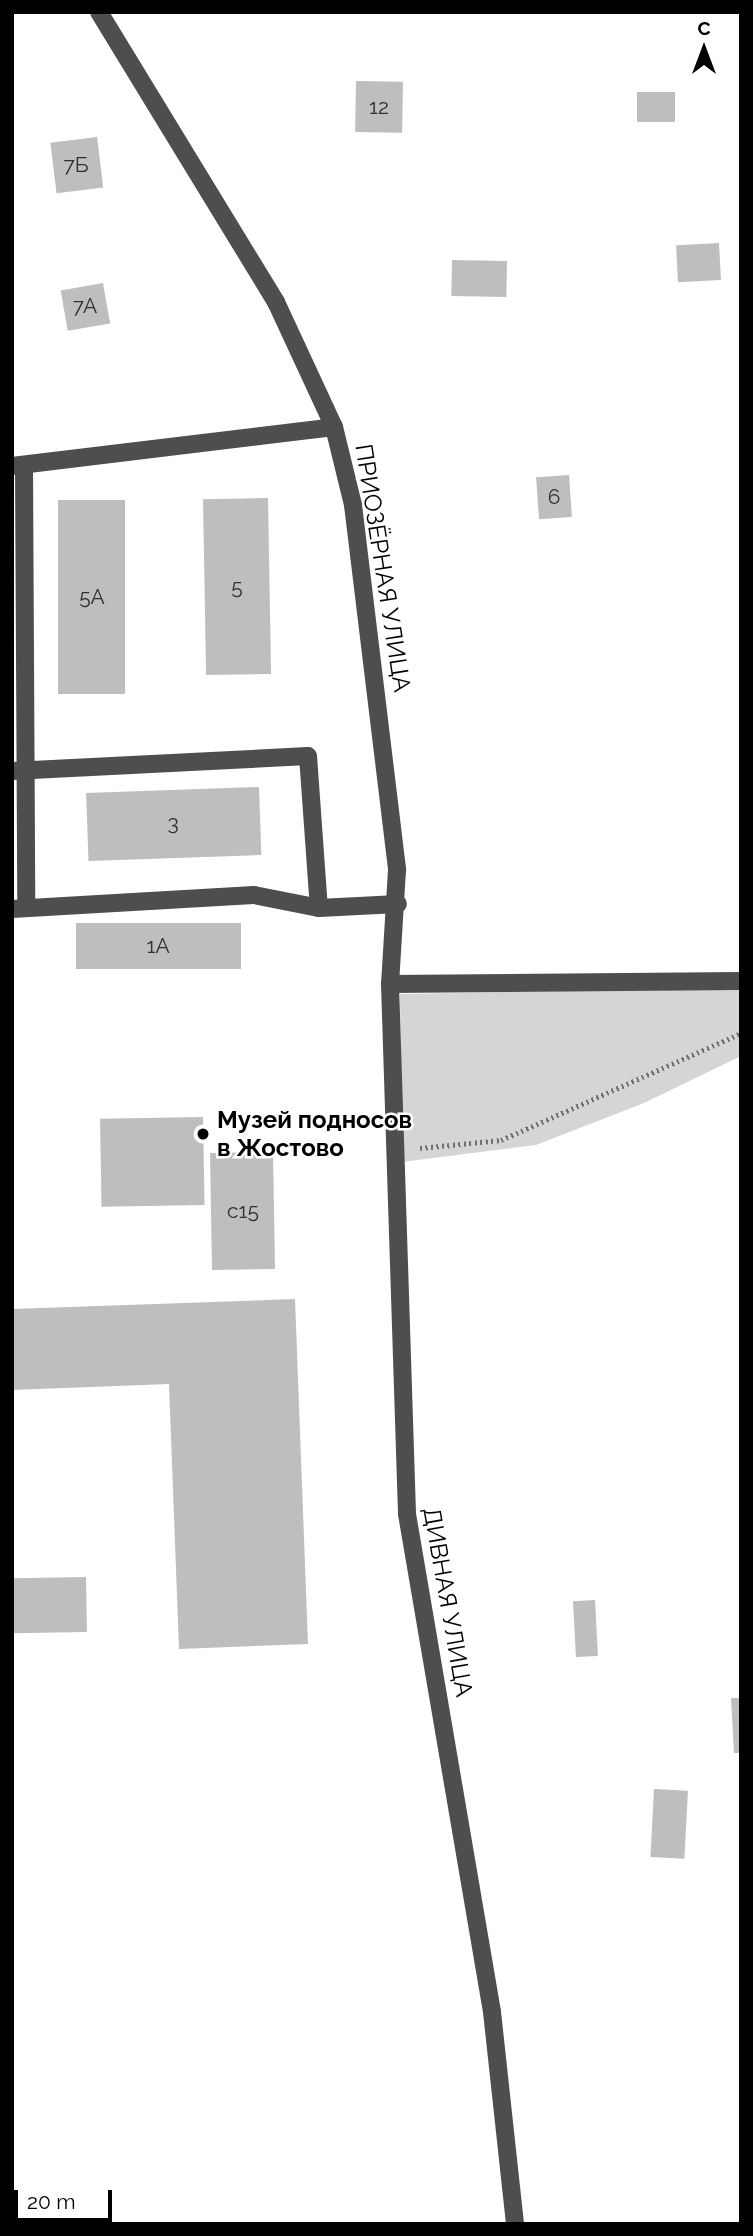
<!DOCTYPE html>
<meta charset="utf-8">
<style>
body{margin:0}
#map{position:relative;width:753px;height:2236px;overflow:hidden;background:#fff;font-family:Raleway,sans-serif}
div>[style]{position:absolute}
.green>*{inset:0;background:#d5d5d5}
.building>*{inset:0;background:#bebebe;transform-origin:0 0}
.path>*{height:4.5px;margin-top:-2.25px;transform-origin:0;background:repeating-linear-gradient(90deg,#707070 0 2px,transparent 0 5.5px)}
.minor>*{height:18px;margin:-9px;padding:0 9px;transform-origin:9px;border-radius:9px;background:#4e4e4e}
.dots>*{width:19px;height:19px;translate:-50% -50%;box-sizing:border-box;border:4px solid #fff;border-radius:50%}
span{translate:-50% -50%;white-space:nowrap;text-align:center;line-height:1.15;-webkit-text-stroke:5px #fff;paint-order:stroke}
.number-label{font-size:21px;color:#303030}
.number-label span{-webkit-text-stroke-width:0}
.street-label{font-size:24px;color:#000}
.poi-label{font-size:24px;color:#000;font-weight:700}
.left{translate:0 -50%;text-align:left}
.frame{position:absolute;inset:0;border:14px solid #000;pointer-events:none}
.north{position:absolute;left:669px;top:14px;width:70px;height:70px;-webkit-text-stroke:5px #fff;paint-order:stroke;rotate:0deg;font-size:19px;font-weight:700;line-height:28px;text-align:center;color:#000}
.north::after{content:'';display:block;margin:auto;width:24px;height:32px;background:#000;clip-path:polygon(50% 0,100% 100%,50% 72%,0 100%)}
.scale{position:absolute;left:14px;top:2190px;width:98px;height:32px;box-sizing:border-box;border:4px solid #000;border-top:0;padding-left:9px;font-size:21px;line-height:24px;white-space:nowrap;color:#000;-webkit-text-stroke:5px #fff;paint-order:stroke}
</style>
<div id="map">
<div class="green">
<i style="clip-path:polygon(741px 988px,741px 1056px,644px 1103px,536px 1145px,402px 1162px,400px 994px)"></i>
</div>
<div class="building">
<i style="left:356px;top:81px;width:47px;height:51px;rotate:1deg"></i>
<i style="left:637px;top:92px;width:38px;height:30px"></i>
<i style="left:97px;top:137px;width:51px;height:47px;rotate:83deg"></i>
<i style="left:719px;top:243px;width:37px;height:43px;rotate:87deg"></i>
<i style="left:452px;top:260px;width:55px;height:36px;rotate:1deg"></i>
<i style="left:103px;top:283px;width:41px;height:43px;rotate:80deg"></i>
<i style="left:569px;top:475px;width:42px;height:33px;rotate:86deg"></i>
<i style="left:268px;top:498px;width:176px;height:65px;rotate:89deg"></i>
<i style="left:58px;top:500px;width:67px;height:194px"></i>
<i style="left:259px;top:787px;width:68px;height:173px;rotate:88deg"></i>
<i style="left:76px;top:923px;width:165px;height:46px"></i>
<i style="left:203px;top:1117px;width:88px;height:103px;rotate:89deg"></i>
<i style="left:273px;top:1152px;width:117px;height:63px;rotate:89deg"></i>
<i style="clip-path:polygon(295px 1299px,308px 1644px,179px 1649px,169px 1384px,12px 1390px,12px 1309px)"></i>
<i style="left:86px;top:1577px;width:55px;height:74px;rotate:89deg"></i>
<i style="left:595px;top:1600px;width:56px;height:22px;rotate:87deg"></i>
<i style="clip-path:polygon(731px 1698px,741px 1698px,741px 1753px,734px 1753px)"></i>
<i style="left:654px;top:1789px;width:34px;height:68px;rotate:3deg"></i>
</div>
<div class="path">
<i style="left:420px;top:1148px;width:81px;rotate:-5.6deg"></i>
<i style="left:501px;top:1140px;width:263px;rotate:-24deg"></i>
</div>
<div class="minor">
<i style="left:99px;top:12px;width:340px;rotate:58.6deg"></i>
<i style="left:276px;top:302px;width:138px;rotate:65.1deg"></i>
<i style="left:334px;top:427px;width:80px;rotate:76.3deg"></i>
<i style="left:353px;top:505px;width:368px;rotate:83.1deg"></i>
<i style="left:397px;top:870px;width:114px;rotate:93.5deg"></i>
<i style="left:390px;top:984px;width:530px;rotate:88.16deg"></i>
<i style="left:407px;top:1514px;width:505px;rotate:80.31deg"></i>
<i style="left:492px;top:2012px;width:213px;rotate:83.8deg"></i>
<i style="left:24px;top:465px;width:443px;rotate:89.7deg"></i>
<i style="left:12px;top:466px;width:324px;rotate:-6.9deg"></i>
<i style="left:12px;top:771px;width:296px;rotate:-2.9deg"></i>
<i style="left:308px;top:756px;width:152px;rotate:85.9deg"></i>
<i style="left:12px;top:909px;width:242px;rotate:-3.3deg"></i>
<i style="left:254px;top:895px;width:66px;rotate:11.3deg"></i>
<i style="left:319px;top:908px;width:79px;rotate:-2.9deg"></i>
<i style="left:390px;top:984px;width:351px;rotate:-0.5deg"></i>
</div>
<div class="dots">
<i style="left:203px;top:1134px;background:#000"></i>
</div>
<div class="number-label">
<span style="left:379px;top:107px">12</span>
<span style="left:76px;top:165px">7Б</span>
<span style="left:85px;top:306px">7А</span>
<span style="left:554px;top:497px">6</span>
<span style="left:237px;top:587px">5</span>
<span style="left:92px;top:597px">5А</span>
<span style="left:173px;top:823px">3</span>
<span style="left:158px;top:946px">1А</span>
<span style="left:243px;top:1211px">с15</span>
</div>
<div class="street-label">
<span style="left:383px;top:568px;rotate:81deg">ПРИОЗЁРНАЯ УЛИЦА</span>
<span style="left:448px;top:1602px;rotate:80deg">ДИВНАЯ УЛИЦА</span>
</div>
<div class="poi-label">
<span class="left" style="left:217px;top:1134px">Музей подносов<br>в Жостово</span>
</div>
<div class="frame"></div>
<div class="north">С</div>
<div class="scale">20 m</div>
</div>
